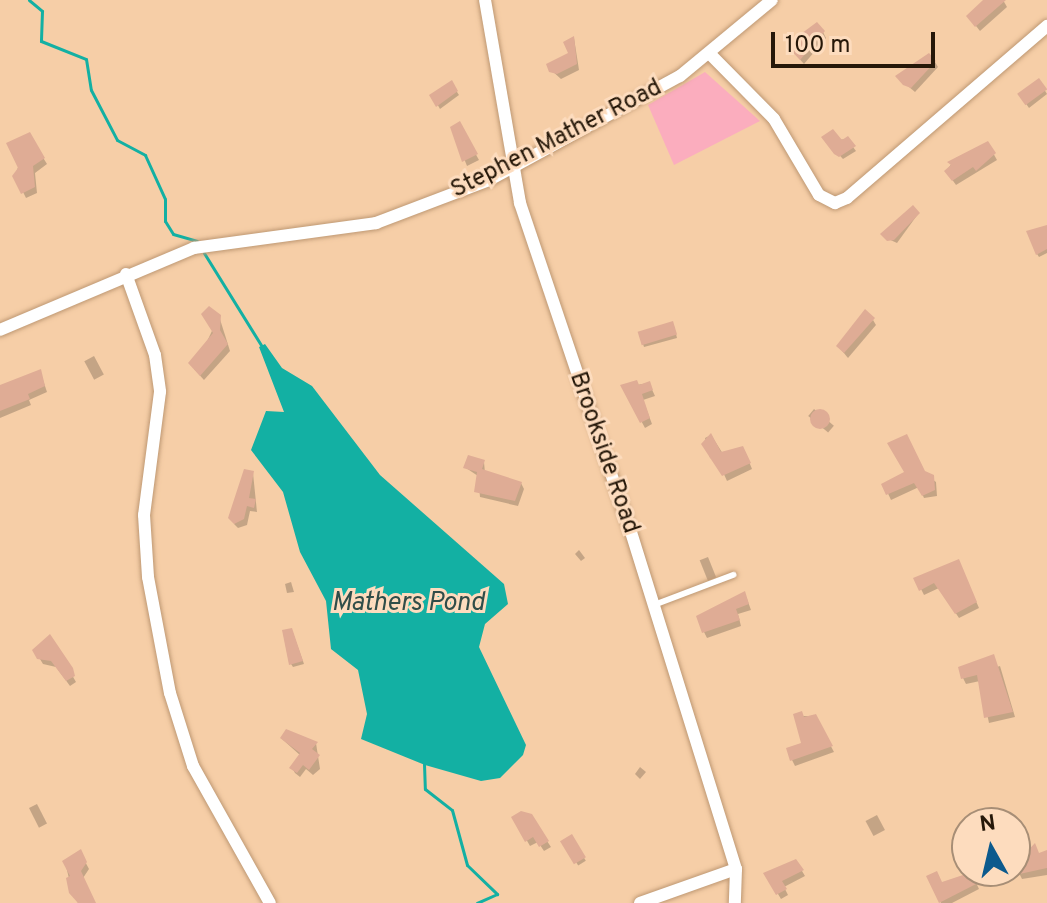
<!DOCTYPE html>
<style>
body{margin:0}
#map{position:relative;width:1047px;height:903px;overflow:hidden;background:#f6cea7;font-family:Overpass,sans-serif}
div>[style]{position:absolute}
.green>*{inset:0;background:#fbadbe}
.water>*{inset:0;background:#13b0a3}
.shadow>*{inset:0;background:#0003;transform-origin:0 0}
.stream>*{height:3px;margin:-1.5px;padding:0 1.5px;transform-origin:1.5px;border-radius:1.5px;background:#13b0a3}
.building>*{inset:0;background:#dfac95;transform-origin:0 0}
.round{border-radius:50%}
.roads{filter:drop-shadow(0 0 2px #be9873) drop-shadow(0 0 2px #be9873)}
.service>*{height:6px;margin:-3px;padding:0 3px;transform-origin:3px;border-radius:3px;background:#fff}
.minor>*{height:12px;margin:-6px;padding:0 6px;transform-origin:6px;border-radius:6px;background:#fff}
span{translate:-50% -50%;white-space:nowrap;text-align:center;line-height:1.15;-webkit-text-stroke:6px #fddcbe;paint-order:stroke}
.street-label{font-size:24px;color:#261809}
.water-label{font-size:26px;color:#304d49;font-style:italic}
.north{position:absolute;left:951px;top:807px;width:80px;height:80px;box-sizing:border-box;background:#fddcbe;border:2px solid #a78e76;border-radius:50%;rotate:352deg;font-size:22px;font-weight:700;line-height:32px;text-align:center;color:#261809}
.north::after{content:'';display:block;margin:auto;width:28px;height:36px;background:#0c5a8d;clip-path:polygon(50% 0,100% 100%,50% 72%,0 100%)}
.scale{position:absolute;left:771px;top:32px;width:164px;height:36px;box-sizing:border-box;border:4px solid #261809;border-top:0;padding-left:10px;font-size:24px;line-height:28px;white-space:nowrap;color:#261809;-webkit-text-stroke:6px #fddcbe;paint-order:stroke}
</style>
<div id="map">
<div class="green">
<i style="clip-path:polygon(705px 72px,760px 121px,674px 165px,648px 105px)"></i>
</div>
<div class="water">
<i style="clip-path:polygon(265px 344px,282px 368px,312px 386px,380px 475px,504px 584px,508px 604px,485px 624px,479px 647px,526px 745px,523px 755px,500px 778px,481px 781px,425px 765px,361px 739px,367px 714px,358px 670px,331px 649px,326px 601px,300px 552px,283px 492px,251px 450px,266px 411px,284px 412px,259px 347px)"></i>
</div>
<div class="shadow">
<i style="clip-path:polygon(986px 0,1003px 0,1007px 7px,980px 31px,972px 21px)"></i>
<i style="clip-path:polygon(823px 32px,826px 38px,804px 64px,788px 46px)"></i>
<i style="clip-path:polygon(574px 38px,579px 70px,561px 79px,551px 70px,571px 53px)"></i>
<i style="clip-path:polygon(935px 62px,938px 67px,915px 92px,897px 77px)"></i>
<i style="clip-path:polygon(1039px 81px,1047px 94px,1029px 108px,1022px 98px)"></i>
<i style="clip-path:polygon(451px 83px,459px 95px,440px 109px,432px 95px)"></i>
<i style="clip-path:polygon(459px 124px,479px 160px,467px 166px,452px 128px)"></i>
<i style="clip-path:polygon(29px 135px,47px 164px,35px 173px,37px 193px,26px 198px,15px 176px)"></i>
<i style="clip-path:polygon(847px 139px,856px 151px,843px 159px,826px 141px)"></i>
<i style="clip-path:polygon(988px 144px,997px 160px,956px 185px,946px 171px,956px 158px)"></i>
<i style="clip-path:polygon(918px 214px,897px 243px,884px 237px)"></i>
<i style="clip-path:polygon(1047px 236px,1047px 253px,1039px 257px,1037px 254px)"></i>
<i style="clip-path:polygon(219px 316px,230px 351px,204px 380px,194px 369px)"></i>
<i style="clip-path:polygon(873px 320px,876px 325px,848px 358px,838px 346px)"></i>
<i style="clip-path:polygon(674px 326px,677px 338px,644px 347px,643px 344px)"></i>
<i style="left:94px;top:356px;width:21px;height:11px;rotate:62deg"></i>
<i style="clip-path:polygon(40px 371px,47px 392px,29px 400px,31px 405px,0 418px,0 388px)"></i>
<i style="clip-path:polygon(649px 383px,655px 396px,643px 400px,652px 424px,645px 428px,623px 387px)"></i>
<i style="left:814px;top:409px;width:26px;height:9px;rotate:40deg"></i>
<i style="clip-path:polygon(711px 435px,725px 457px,746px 454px,752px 469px,727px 481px,718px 461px,710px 458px,705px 438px)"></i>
<i style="clip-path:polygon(484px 462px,485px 473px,521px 483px,524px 489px,518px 506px,480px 497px,478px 476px,466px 468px)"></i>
<i style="clip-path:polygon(253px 473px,257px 512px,250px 511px,247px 525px,238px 528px,234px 524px)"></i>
<i style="clip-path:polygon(924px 473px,936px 482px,937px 496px,924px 498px,919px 487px,891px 500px,884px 485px)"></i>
<i style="clip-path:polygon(579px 550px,585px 558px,581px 561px,575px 554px)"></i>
<i style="left:708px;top:557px;width:22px;height:9px;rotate:68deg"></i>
<i style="clip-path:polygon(961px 567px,979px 608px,959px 618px,939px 588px,924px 595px,916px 579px)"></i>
<i style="clip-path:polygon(291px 582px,294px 592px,287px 593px,285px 584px)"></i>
<i style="clip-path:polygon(747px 599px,751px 610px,738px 614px,741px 626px,707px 638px,704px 632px)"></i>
<i style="clip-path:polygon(293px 633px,304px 664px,293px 667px,291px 664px)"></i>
<i style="clip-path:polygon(50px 637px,76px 682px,70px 686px,56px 667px,43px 664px,35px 651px)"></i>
<i style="clip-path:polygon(1000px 666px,1015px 717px,989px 723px,980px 681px,966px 684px,963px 678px)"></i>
<i style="clip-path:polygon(795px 716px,815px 716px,834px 752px,795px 766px,792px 760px,804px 745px)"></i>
<i style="clip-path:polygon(282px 739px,316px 743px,320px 769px,313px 775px,306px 769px,300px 777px,295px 773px,292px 768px,301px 756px)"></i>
<i style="clip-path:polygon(640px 767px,646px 772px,640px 779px,635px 774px)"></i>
<i style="left:37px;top:804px;width:22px;height:9px;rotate:63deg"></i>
<i style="clip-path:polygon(529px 814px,551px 847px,544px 851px,538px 842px,530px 846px,514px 818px)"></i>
<i style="left:877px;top:815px;width:17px;height:13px;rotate:62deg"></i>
<i style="left:571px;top:837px;width:28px;height:9px;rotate:58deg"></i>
<i style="clip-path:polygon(80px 852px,89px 869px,83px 878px,94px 903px,78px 903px,73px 895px,65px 862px)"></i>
<i style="clip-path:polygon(1047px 852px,1047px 875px,1022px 879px,1015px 865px)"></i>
<i style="clip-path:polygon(796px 861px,805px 876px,784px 887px,788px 895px,781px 899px,766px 874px)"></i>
<i style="clip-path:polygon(972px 874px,979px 889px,952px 903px,941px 903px,929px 877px,942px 884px)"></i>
</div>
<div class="stream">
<i style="left:29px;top:0;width:17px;rotate:40deg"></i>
<i style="left:42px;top:11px;width:30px;rotate:92deg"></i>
<i style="left:41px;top:41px;width:48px;rotate:21.8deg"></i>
<i style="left:86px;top:59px;width:31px;rotate:81deg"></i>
<i style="left:91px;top:90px;width:56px;rotate:62.5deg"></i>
<i style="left:117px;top:140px;width:32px;rotate:28deg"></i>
<i style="left:145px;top:155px;width:48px;rotate:65.6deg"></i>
<i style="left:165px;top:199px;width:22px;rotate:90deg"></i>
<i style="left:165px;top:221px;width:15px;rotate:58deg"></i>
<i style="left:173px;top:234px;width:25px;rotate:16deg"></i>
<i style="left:204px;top:253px;width:112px;rotate:58.2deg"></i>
<i style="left:424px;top:764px;width:25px;rotate:88deg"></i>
<i style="left:425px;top:789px;width:34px;rotate:38deg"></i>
<i style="left:452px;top:810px;width:57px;rotate:74.7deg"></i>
<i style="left:467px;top:865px;width:42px;rotate:44deg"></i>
<i style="left:497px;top:894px;width:22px;rotate:156deg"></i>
</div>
<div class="building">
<i style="clip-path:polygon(983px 0,1006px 0,975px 27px,966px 16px)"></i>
<i style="clip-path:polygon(817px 22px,825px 31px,800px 60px,786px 45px)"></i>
<i style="clip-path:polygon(574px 36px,577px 64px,557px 74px,549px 72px,546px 64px,568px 53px,563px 42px)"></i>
<i style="clip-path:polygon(929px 53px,936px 61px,911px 88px,903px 85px,895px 76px)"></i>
<i style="left:1039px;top:78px;width:14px;height:27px;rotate:54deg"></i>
<i style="clip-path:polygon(452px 80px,458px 91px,436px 107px,429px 95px)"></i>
<i style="clip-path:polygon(460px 121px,478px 154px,462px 162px,450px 127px)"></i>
<i style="clip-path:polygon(833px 129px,842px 140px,848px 136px,856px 146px,839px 157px,834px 154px,821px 137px)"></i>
<i style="clip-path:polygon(30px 132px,45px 158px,33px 166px,35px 187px,21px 194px,12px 176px,18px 168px,6px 143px)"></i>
<i style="clip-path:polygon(988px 141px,996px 153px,976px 171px,973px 167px,952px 181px,944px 171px,951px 165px,947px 162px)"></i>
<i style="clip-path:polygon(913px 205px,920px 213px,894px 240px,887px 241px,880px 234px)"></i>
<i style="clip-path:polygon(1047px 225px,1047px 249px,1036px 255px,1026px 231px)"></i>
<i style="clip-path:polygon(209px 306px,221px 315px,220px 330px,228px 344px,200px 376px,188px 363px,213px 333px,201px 314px)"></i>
<i style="clip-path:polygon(865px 309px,875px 318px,844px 353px,836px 346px)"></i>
<i style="left:673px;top:321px;width:14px;height:37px;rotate:73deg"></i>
<i style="clip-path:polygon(41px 369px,45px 386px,28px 394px,30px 399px,0 411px,0 385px)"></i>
<i style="clip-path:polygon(637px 380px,639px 385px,650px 381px,653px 390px,642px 394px,650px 418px,640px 423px,620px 385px)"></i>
<i class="round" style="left:810px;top:409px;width:20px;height:20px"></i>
<i style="clip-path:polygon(711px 433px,721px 452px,743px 446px,751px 463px,722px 476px,701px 444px)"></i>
<i style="clip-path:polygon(907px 434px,925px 471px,934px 475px,935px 490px,922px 496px,914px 483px,886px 495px,881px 484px,904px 472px,887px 443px)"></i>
<i style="clip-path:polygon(468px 455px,485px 460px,482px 469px,522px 482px,515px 501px,474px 492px,477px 472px,463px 468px)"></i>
<i style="clip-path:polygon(244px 469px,254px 471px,249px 498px,256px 499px,254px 508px,247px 506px,244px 519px,234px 524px,228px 518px)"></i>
<i style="clip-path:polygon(959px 559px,977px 602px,955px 614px,934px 583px,919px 591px,913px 578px)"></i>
<i style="clip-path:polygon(745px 591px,749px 604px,736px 609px,740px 620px,702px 633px,696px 616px)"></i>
<i style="clip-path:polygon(292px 628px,303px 661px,289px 665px,282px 630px)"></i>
<i style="clip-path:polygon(50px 634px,73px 668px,75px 676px,66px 681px,51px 661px,37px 659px,32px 650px)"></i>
<i style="clip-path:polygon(994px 654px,1013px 712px,984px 718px,977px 675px,961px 679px,958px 667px)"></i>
<i style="clip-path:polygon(802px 711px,804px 717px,816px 714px,833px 746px,790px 761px,786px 748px,801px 743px,793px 714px)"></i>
<i style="clip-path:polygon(286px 729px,318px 742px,312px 749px,320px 755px,309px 770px,303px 765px,297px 773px,289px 768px,300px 753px,280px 738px)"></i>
<i style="clip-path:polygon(521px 811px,532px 814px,549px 841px,539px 847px,533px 837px,525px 842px,511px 817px)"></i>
<i style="left:572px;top:834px;width:27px;height:14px;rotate:59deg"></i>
<i style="clip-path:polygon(1035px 843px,1039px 853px,1047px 850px,1047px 868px,1015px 875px,1015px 864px)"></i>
<i style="clip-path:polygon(81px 849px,87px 862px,81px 871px,96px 903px,78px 903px,69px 893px,66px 878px,70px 876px,62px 861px)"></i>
<i style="clip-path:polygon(796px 859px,804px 870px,782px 881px,787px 889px,776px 895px,763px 873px)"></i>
<i style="clip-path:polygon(937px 871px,942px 882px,972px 872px,978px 883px,939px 903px,926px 876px)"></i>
</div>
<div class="roads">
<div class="service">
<i style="left:654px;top:605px;width:85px;rotate:-20.8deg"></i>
</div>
<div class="minor">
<i style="left:485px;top:0;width:206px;rotate:80.2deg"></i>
<i style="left:520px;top:203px;width:347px;rotate:71.4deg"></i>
<i style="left:631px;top:532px;width:353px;rotate:72.7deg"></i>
<i style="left:736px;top:869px;width:34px;rotate:92deg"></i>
<i style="left:710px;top:54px;width:91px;rotate:45.4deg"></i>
<i style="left:774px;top:119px;width:88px;rotate:59.4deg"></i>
<i style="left:819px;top:195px;width:18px;rotate:27deg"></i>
<i style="left:835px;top:203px;width:13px;rotate:-23deg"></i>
<i style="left:847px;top:198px;width:264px;rotate:-40.7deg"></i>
<i style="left:126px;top:274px;width:86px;rotate:70.3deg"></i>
<i style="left:155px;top:355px;width:37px;rotate:82deg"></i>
<i style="left:160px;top:392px;width:124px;rotate:97.4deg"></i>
<i style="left:144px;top:515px;width:62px;rotate:86.3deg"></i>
<i style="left:148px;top:577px;width:118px;rotate:79.3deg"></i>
<i style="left:170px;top:693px;width:77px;rotate:72.5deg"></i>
<i style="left:193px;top:766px;width:157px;rotate:60.7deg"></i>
<i style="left:0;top:330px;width:211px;rotate:-22.9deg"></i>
<i style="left:194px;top:248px;width:184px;rotate:-7.8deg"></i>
<i style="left:376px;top:223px;width:121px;rotate:-20.8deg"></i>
<i style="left:489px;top:180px;width:217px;rotate:-28.6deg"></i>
<i style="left:680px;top:76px;width:119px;rotate:-39.6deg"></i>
<i style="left:640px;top:903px;width:102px;rotate:-19.5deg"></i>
</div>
</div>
<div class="street-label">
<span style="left:557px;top:140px;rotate:-27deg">Stephen Mather Road</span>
<span style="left:603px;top:453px;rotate:71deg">Brookside Road</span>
</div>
<div class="water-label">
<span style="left:408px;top:604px">Mathers Pond</span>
</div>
<div class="north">N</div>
<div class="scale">100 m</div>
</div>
